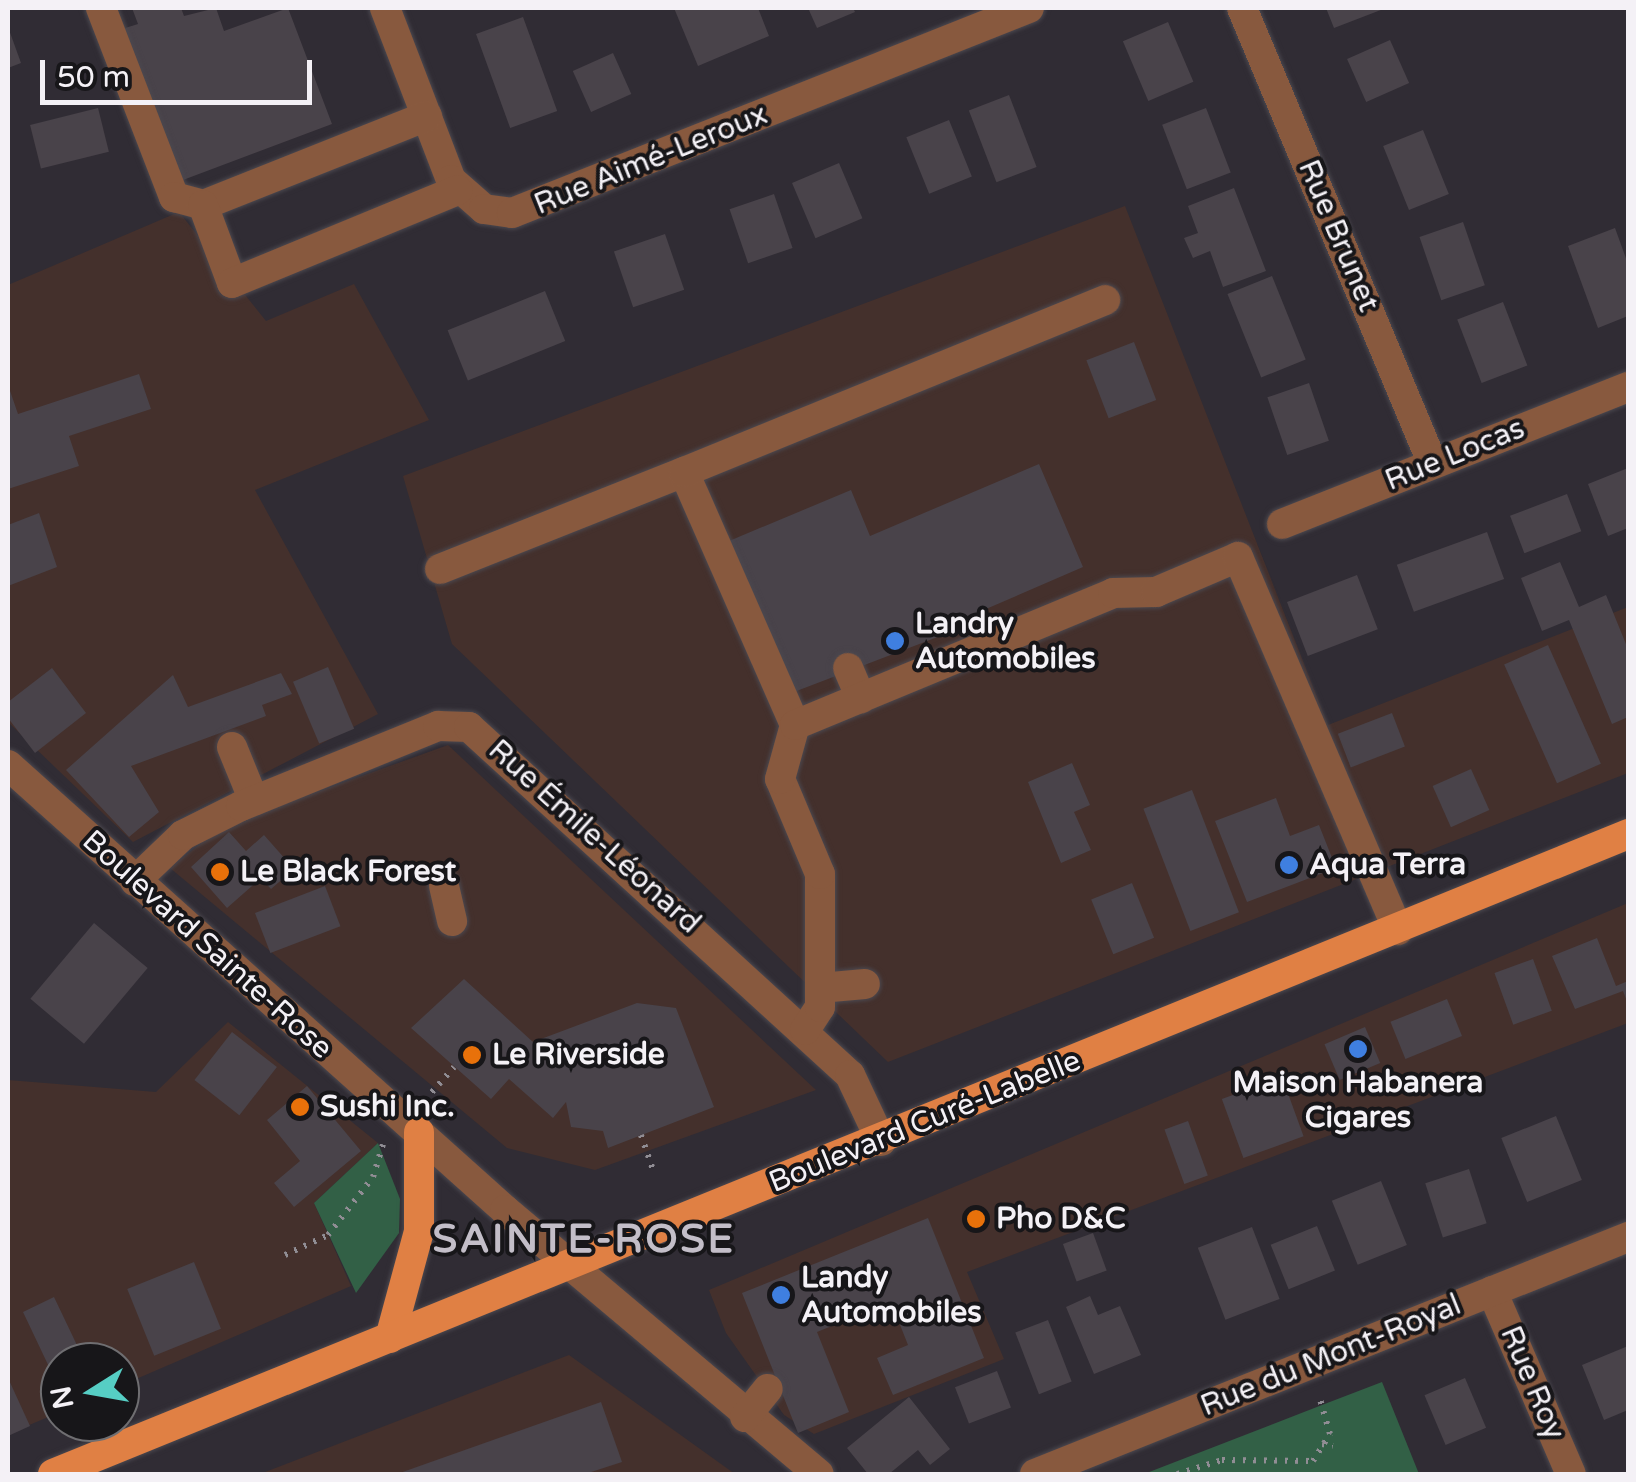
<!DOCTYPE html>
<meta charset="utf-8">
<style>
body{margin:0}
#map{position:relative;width:1636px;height:1482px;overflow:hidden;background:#302c34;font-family:"Varela Round",sans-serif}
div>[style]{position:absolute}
.commercial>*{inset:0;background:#44302c}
.green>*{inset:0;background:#326046}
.building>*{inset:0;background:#49434a;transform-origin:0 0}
.path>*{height:6px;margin-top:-3px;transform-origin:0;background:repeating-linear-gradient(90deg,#908d94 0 2.5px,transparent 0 10.5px)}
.roads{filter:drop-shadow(0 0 2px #4b484f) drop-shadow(0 0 2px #4b484f)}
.minor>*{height:30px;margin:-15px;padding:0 15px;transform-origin:15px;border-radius:15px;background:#88593e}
.major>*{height:30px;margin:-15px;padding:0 15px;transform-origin:15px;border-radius:15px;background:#e08044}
.dots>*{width:28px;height:28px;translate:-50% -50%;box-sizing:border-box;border:5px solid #171619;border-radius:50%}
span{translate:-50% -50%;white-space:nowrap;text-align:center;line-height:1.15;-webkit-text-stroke:8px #171619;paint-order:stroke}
.street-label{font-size:30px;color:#f4f1f6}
.poi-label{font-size:30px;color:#f4f1f6;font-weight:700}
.left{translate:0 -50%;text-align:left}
.district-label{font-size:40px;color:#c3bec8;font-weight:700;letter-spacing:2.5px}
.frame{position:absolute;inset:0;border:10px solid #f4f1f6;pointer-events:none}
.north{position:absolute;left:40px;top:1342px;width:100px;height:100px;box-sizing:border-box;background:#171619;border:2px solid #6f6e71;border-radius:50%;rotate:259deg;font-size:28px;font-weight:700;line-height:40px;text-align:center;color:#f4f1f6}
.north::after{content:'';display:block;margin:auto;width:35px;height:45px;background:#56cec4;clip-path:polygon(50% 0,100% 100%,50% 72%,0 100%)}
.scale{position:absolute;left:40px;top:60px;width:272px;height:45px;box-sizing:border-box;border:5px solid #f4f1f6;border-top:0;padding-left:12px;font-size:30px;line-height:35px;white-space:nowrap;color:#f4f1f6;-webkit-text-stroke:8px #171619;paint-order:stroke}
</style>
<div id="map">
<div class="commercial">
<i style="clip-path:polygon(1125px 206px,1328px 725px,1628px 607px,1628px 773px,888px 1062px,452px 644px,403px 476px)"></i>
<i style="clip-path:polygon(179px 212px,266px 321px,354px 284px,429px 420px,255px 490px,378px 714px,133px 842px,8px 722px,8px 285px)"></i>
<i style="clip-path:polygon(448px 745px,816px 1090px,595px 1170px,507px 1148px,170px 868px,223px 826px)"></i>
<i style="clip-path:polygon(1628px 903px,1628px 1023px,967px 1272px,1004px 1359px,814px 1434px,784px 1415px,726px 1333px,709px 1290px)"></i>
<i style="clip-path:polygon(228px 1022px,378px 1143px,314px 1203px,351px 1286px,120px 1386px,120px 1362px,60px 1362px,60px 1412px,8px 1434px,8px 1080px,156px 1092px)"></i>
<i style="clip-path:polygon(569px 1355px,735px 1474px,260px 1474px)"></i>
</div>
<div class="green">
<i style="clip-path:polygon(378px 1143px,400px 1199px,399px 1233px,356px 1293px,314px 1203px)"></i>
<i style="clip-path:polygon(1382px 1382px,1419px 1474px,1144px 1474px,1322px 1405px)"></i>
</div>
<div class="building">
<i style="clip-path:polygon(132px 8px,181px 8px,184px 16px,216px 8px,224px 31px,288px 8px,332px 124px,175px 183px,119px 30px,138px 24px)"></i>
<i style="clip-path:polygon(674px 8px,758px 8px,769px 36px,698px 66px)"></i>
<i style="clip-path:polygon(808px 8px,853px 8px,855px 12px,817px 28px)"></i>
<i style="clip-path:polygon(1326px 8px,1386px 8px,1334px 28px)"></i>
<i style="left:523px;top:17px;width:100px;height:50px;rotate:70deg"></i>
<i style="left:1168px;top:22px;width:65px;height:49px;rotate:67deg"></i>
<i style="clip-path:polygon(8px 27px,21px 63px,8px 68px)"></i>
<i style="left:1390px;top:40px;width:47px;height:47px;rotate:66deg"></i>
<i style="left:613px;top:53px;width:45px;height:44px;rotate:66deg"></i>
<i style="left:1009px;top:95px;width:77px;height:43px;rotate:69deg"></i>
<i style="left:98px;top:108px;width:45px;height:70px;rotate:76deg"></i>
<i style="left:1206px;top:108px;width:69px;height:47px;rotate:69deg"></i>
<i style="left:949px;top:120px;width:61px;height:46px;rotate:68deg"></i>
<i style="left:1423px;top:130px;width:69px;height:43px;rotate:68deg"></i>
<i style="left:839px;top:163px;width:60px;height:51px;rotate:67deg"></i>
<i style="clip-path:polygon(1234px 188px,1266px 271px,1223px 287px,1210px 251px,1193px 258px,1184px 238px,1198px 233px,1188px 206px)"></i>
<i style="left:774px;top:194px;width:57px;height:47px;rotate:71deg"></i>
<i style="left:1463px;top:222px;width:67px;height:46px;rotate:71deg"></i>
<i style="clip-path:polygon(1615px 228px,1628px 264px,1628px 316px,1598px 328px,1568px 246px)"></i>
<i style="left:665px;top:234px;width:59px;height:54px;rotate:71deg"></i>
<i style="left:1272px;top:276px;width:90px;height:48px;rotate:68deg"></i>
<i style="left:545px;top:291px;width:54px;height:105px;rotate:68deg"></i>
<i style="left:1503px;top:302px;width:68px;height:49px;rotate:69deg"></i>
<i style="left:1134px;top:342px;width:62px;height:51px;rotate:69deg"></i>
<i style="clip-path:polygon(139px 374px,151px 409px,69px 436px,79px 466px,8px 489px,8px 385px,18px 414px)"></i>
<i style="left:1309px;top:383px;width:61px;height:44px;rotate:71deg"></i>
<i style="clip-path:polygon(1039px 464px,1083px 567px,979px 612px,982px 620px,794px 692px,729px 541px,851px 490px,870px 536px)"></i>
<i style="clip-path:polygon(1628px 468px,1628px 528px,1608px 536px,1588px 484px)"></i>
<i style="left:1567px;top:494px;width:40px;height:61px;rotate:69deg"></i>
<i style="clip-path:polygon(39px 513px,57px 567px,8px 586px,8px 525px)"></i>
<i style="left:1487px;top:532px;width:50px;height:96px;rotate:70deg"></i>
<i style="clip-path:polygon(1560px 562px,1579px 607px,1606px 595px,1628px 649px,1628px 717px,1612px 724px,1569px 620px,1542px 631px,1521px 578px)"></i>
<i style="left:1357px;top:575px;width:58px;height:75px;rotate:69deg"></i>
<i style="left:1548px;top:645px;width:130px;height:48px;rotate:66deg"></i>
<i style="left:328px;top:667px;width:67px;height:38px;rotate:67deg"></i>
<i style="clip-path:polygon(52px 668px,86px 713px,35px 753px,8px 718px,8px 702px)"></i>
<i style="clip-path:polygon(281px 673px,292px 694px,262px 705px,266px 716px,131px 766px,159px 812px,129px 837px,66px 770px,173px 675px,188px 707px)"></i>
<i style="left:1392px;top:713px;width:36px;height:58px;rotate:69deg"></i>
<i style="clip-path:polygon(1072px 763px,1090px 805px,1074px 812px,1091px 850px,1061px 863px,1028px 782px)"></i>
<i style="left:1471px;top:769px;width:45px;height:42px;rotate:66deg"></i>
<i style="left:1192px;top:790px;width:131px;height:52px;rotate:69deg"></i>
<i style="clip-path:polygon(1276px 798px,1290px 836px,1319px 825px,1336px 868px,1247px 902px,1215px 821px)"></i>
<i style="clip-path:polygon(229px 832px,246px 851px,264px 835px,294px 869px,271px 889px,261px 878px,227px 908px,191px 867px)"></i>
<i style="left:1132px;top:883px;width:59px;height:44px;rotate:68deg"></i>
<i style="left:325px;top:886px;width:43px;height:75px;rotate:69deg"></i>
<i style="left:94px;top:923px;width:70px;height:99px;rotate:40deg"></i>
<i style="clip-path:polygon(1597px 938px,1616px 986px,1628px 981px,1628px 1004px,1623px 991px,1575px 1009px,1552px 956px)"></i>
<i style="left:1533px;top:959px;width:55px;height:41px;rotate:70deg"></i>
<i style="clip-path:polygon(464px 979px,533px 1042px,637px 1003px,676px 1008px,714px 1107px,608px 1148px,603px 1131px,571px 1127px,566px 1102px,553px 1118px,509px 1079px,491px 1099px,411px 1028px)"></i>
<i style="left:1447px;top:999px;width:40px;height:61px;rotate:68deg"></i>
<i style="left:1365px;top:1027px;width:39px;height:44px;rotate:67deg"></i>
<i style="left:232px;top:1032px;width:57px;height:61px;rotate:38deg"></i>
<i style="left:1282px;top:1077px;width:63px;height:64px;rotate:70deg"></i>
<i style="clip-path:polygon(307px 1086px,361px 1151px,294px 1207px,274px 1183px,300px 1161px,267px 1120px)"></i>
<i style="left:1556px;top:1116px;width:69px;height:59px;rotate:68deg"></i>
<i style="left:1188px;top:1121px;width:58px;height:25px;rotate:70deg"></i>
<i style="left:1469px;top:1169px;width:57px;height:46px;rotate:72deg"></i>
<i style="left:1381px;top:1181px;width:69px;height:53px;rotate:68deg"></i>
<i style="clip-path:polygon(928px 1218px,984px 1358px,893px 1395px,877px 1358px,908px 1345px,891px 1302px,817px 1332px,849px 1412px,798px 1433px,742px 1293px)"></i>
<i style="left:1317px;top:1226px;width:48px;height:50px;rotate:68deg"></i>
<i style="left:1252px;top:1227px;width:77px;height:58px;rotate:69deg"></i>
<i style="left:1093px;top:1233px;width:40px;height:32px;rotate:70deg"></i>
<i style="left:194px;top:1262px;width:72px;height:72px;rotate:68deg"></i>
<i style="clip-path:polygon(1090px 1296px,1098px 1315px,1120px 1306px,1141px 1355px,1094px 1374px,1066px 1307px)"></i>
<i style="clip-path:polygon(54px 1297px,85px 1362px,60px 1362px,60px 1390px,23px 1312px)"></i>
<i style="left:1048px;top:1320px;width:66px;height:35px;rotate:69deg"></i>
<i style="clip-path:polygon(1628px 1346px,1628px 1410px,1604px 1420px,1582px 1365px)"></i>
<i style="left:997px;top:1371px;width:39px;height:45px;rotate:69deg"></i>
<i style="clip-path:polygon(8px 1378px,30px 1426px,8px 1436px)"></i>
<i style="left:1465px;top:1378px;width:54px;height:44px;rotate:67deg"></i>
<i style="clip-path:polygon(909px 1397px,950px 1449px,930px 1465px,918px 1450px,889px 1474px,868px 1474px,847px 1448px)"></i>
<i style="clip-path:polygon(601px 1402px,622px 1462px,585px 1474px,397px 1474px)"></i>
</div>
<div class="path">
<i style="left:425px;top:1100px;width:44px;rotate:-48.7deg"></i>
<i style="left:641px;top:1135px;width:39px;rotate:71deg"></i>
<i style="left:285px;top:1255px;width:47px;rotate:-24.9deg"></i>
<i style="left:328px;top:1235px;width:73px;rotate:-52.2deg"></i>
<i style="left:373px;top:1177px;width:34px;rotate:-73deg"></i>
<i style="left:1322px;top:1444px;width:11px;rotate:10deg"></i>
<i style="left:1177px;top:1474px;width:47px;rotate:-17.3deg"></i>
<i style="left:1222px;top:1460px;width:91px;rotate:0.6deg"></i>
<i style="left:1313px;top:1461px;width:32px;rotate:-58deg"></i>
<i style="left:1330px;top:1434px;width:35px;rotate:-106deg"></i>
</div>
<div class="roads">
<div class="minor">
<i style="left:101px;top:8px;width:203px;rotate:68.9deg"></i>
<i style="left:174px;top:197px;width:30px;rotate:15deg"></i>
<i style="left:385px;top:8px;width:184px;rotate:69deg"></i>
<i style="left:451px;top:180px;width:44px;rotate:41.3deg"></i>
<i style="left:484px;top:209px;width:28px;rotate:8deg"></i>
<i style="left:512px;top:213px;width:556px;rotate:-21.63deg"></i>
<i style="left:1242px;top:8px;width:494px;rotate:67.3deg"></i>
<i style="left:427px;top:116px;width:241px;rotate:158.3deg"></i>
<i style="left:203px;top:205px;width:83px;rotate:69.6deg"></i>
<i style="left:232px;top:283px;width:244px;rotate:-22.4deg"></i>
<i style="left:1282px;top:524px;width:372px;rotate:-21.6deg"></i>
<i style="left:440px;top:569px;width:263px;rotate:-21.7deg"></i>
<i style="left:848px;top:668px;width:33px;rotate:67deg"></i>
<i style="left:795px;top:725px;width:276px;rotate:-113.7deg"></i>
<i style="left:684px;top:472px;width:455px;rotate:-22.2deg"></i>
<i style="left:232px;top:747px;width:58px;rotate:67.8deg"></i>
<i style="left:8px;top:765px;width:667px;rotate:41.84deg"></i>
<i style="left:505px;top:1210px;width:410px;rotate:40.1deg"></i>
<i style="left:135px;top:881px;width:66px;rotate:-43.8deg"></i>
<i style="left:183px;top:835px;width:65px;rotate:-26.6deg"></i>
<i style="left:241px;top:806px;width:213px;rotate:-22.1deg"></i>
<i style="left:438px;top:726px;width:31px;rotate:2deg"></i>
<i style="left:469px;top:727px;width:516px;rotate:42.41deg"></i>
<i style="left:850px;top:1075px;width:73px;rotate:64.8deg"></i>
<i style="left:444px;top:886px;width:36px;rotate:77deg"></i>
<i style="left:820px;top:988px;width:45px;rotate:-5.1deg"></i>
<i style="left:805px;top:1030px;width:27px;rotate:-57deg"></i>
<i style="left:820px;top:1007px;width:133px;rotate:-90deg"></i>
<i style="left:820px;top:874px;width:103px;rotate:-112.8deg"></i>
<i style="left:780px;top:779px;width:56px;rotate:-74.5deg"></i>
<i style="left:795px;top:725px;width:344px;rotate:-22.5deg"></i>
<i style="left:1113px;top:593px;width:43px;rotate:-1.3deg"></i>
<i style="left:1156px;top:592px;width:89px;rotate:-23.1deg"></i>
<i style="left:1238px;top:557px;width:406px;rotate:66.8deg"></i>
<i style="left:1492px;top:1291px;width:199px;rotate:66.7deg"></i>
<i style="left:745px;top:1417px;width:36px;rotate:-51deg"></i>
<i style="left:1035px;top:1474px;width:639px;rotate:-21.78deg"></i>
</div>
<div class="major">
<i style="left:390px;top:1338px;width:111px;rotate:-74.8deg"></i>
<i style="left:419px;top:1231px;width:99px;rotate:-90deg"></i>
<i style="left:53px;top:1474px;width:1700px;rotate:-22.11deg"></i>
</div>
</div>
<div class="dots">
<i style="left:895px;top:641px;background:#3f7fe0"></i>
<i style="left:1289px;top:865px;background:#3f7fe0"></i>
<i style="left:220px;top:872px;background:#e8710a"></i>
<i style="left:1358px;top:1049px;background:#3f7fe0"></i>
<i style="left:472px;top:1055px;background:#e8710a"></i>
<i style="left:300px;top:1107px;background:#e8710a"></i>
<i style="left:976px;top:1219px;background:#e8710a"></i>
<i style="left:781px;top:1295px;background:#3f7fe0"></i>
</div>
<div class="street-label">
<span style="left:651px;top:160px;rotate:-22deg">Rue Aimé-Leroux</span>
<span style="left:1338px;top:236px;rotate:67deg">Rue Brunet</span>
<span style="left:1455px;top:455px;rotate:-22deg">Rue Locas</span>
<span style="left:594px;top:837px;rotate:42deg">Rue Émile-Léonard</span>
<span style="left:207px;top:945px;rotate:42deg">Boulevard Sainte-Rose</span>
<span style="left:925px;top:1122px;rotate:-22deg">Boulevard Curé-Labelle</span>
<span style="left:1331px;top:1356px;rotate:-22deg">Rue du Mont-Royal</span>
<span style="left:1532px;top:1383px;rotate:67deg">Rue Roy</span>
</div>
<div class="poi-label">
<span class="left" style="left:915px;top:641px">Landry<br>Automobiles</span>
<span class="left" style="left:1309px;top:865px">Aqua Terra</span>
<span class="left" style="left:240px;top:872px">Le Black Forest</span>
<span class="left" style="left:492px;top:1055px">Le Riverside</span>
<span style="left:1358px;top:1100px">Maison Habanera<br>Cigares</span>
<span class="left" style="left:320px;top:1107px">Sushi Inc.</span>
<span class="left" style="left:996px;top:1219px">Pho D&amp;C</span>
<span class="left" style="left:801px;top:1295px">Landy<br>Automobiles</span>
</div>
<div class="district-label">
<span style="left:584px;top:1239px">SAINTE-ROSE</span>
</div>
<div class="frame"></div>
<div class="north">N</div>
<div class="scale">50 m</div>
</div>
